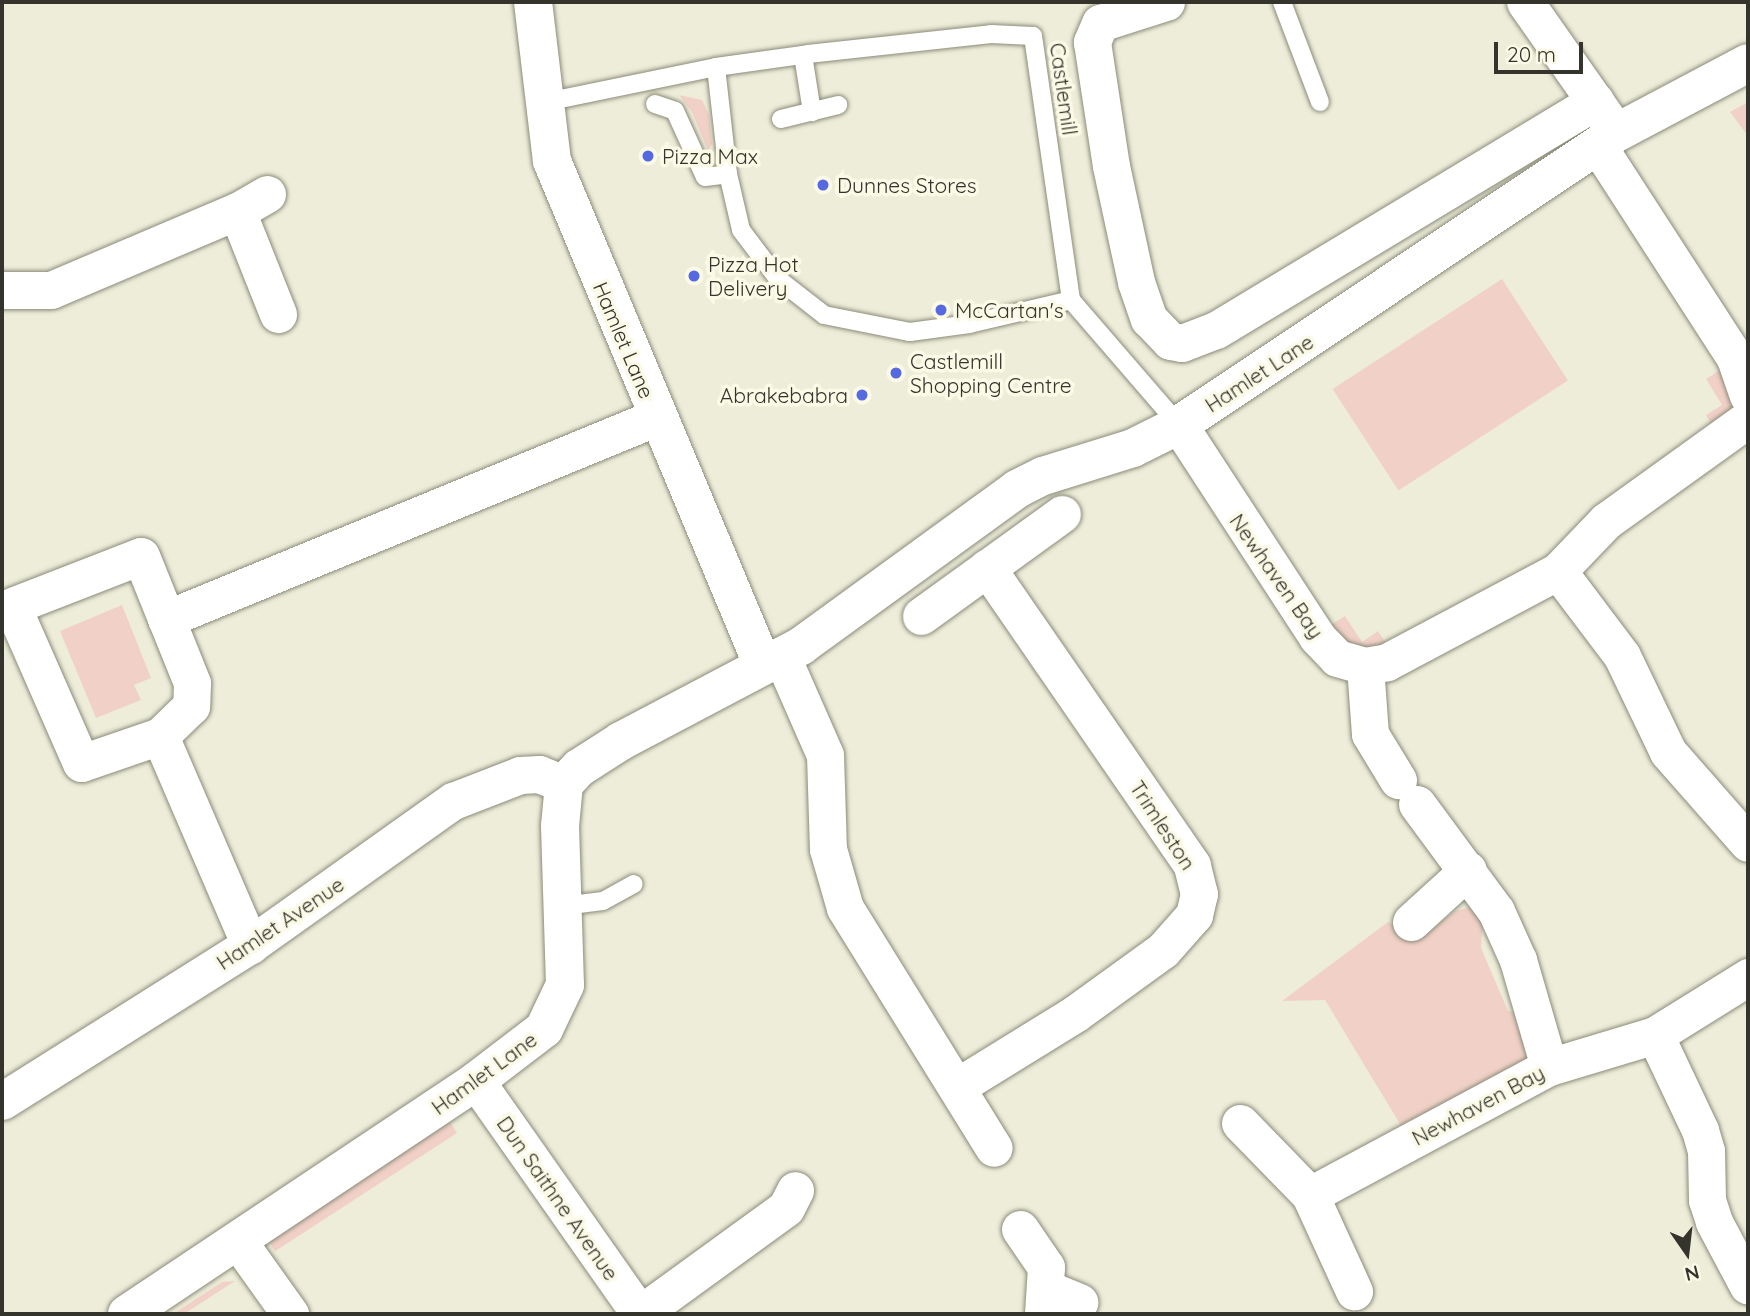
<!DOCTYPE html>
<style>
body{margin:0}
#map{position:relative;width:1750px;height:1316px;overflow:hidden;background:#ededda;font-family:Quicksand,sans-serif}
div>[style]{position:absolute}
.green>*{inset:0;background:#f1d1c7;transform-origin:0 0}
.roads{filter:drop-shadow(0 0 2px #8b8b79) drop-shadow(0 0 2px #8b8b79)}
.lane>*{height:18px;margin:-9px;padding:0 9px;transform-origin:9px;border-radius:9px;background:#fff}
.street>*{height:37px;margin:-18.5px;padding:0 18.5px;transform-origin:18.5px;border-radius:18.5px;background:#fff}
.secondary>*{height:38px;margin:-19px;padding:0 19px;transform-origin:19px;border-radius:19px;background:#fff}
.dots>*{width:19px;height:19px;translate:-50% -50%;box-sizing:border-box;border:4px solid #fbfae7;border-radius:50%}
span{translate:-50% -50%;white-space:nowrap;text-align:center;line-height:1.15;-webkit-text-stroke:7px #fbfae7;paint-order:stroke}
.street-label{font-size:21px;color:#34342d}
.poi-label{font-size:21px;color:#34342d}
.left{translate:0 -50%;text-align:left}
.right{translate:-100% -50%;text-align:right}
.frame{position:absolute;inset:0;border:4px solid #34342d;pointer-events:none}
.north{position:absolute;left:1652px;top:1218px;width:70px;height:70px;-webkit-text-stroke:5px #fbfae7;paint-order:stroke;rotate:166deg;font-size:19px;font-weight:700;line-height:28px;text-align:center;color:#34342d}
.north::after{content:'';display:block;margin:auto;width:24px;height:32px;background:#34342d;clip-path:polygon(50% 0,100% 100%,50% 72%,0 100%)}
.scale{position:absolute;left:1494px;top:42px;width:89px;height:32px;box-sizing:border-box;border:4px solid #34342d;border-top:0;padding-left:9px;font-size:21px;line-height:24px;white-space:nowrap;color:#34342d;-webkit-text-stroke:5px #fbfae7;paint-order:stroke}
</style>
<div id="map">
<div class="green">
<i style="clip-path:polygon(679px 95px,702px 100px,709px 115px,712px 144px,708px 151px,692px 112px)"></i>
<i style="clip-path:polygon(1748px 102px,1748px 136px,1730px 112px)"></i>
<i style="left:1502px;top:279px;width:121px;height:202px;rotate:57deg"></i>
<i style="clip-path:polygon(1725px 367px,1738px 405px,1718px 436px,1706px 415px,1722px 405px,1706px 379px)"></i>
<i style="clip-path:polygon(122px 605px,151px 678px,134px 685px,141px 700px,96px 718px,60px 631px)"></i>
<i style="clip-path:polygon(1345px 616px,1362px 642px,1378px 631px,1391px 651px,1355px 656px,1326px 628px)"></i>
<i style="clip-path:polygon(1472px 907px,1483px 920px,1481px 948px,1508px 1011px,1520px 1014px,1532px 1050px,1526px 1068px,1406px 1134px,1325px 1000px,1282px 1001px,1388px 922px,1419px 939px,1455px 911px)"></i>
<i style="left:457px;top:1133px;width:217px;height:13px;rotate:147deg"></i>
<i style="clip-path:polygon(235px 1281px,184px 1314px,173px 1314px,222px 1282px)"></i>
</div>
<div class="roads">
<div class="lane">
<i style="left:1282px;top:2px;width:107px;rotate:69.2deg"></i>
<i style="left:803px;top:55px;width:58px;rotate:81deg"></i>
<i style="left:716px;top:67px;width:108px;rotate:83.6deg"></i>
<i style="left:728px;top:174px;width:57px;rotate:76.9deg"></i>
<i style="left:741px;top:230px;width:61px;rotate:52.9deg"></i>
<i style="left:778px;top:279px;width:58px;rotate:38deg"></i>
<i style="left:824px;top:315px;width:88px;rotate:11.2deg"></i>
<i style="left:910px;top:332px;width:60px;rotate:-7.7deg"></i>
<i style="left:969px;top:324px;width:105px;rotate:-13.2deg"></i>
<i style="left:541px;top:103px;width:179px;rotate:-11.6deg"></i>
<i style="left:716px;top:67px;width:93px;rotate:-8deg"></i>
<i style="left:808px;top:54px;width:184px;rotate:-6.2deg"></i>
<i style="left:991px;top:34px;width:42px;rotate:2.7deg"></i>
<i style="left:1033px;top:36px;width:267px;rotate:81.8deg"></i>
<i style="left:1071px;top:300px;width:165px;rotate:49.2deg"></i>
<i style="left:655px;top:104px;width:21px;rotate:19deg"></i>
<i style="left:675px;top:111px;width:72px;rotate:65.6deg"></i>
<i style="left:705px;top:177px;width:23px;rotate:-7deg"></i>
<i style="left:781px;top:119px;width:59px;rotate:-13.8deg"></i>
<i style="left:563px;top:906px;width:40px;rotate:-7.1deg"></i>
<i style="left:603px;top:901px;width:35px;rotate:-29deg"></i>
</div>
<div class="street">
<i style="left:1166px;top:2px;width:69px;rotate:162.3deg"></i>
<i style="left:1100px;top:23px;width:21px;rotate:113deg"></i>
<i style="left:1092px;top:42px;width:125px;rotate:81.3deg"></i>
<i style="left:1111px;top:166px;width:119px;rotate:77.8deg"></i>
<i style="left:1136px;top:282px;width:39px;rotate:71deg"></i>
<i style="left:1149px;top:319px;width:30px;rotate:46deg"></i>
<i style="left:1170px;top:341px;width:12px;rotate:9deg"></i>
<i style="left:1182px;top:343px;width:36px;rotate:-21deg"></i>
<i style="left:1216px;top:330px;width:443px;rotate:-31.1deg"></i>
<i style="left:1525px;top:2px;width:144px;rotate:54.9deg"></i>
<i style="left:1598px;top:146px;width:252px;rotate:57.1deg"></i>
<i style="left:1735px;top:358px;width:39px;rotate:71deg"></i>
<i style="left:267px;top:194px;width:34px;rotate:150deg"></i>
<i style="left:237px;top:211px;width:111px;rotate:68.3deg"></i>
<i style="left:2px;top:290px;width:49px"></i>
<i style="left:51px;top:290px;width:202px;rotate:-23deg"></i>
<i style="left:1179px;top:425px;width:253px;rotate:56.9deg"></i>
<i style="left:1317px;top:637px;width:29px;rotate:46deg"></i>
<i style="left:1337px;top:658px;width:29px;rotate:16deg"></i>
<i style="left:1365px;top:666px;width:22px;rotate:-10deg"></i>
<i style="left:1387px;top:662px;width:194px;rotate:-28deg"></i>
<i style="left:1558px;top:571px;width:69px;rotate:-46.2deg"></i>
<i style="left:1606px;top:521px;width:175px;rotate:-35.7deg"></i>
<i style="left:1558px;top:571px;width:106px;rotate:53deg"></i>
<i style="left:1622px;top:656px;width:106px;rotate:64.4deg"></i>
<i style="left:1668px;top:752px;width:121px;rotate:48.7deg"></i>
<i style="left:921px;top:616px;width:174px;rotate:-35.9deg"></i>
<i style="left:166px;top:619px;width:531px;rotate:-22.36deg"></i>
<i style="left:782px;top:657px;width:107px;rotate:66.3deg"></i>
<i style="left:825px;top:755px;width:94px;rotate:88.2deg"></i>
<i style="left:828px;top:849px;width:61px;rotate:73.9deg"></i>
<i style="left:845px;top:908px;width:282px;rotate:58.2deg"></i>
<i style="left:1365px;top:666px;width:68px;rotate:85.8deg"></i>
<i style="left:1370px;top:734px;width:54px;rotate:58.7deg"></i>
<i style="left:160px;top:736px;width:83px;rotate:161.1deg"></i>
<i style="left:81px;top:763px;width:171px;rotate:-113.7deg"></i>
<i style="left:12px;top:606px;width:138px;rotate:-21.2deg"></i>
<i style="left:141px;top:556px;width:137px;rotate:68.1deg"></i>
<i style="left:192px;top:683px;width:23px;rotate:92deg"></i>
<i style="left:191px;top:706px;width:43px;rotate:135.9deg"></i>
<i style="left:160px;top:736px;width:228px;rotate:66.7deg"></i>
<i style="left:1417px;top:804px;width:133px;rotate:53.6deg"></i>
<i style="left:1496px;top:911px;width:54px;rotate:65.8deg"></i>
<i style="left:1518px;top:960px;width:111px;rotate:73.8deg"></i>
<i style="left:1411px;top:922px;width:77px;rotate:-42.4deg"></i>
<i style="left:1655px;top:1035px;width:105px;rotate:64.7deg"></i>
<i style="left:1700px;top:1130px;width:22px;rotate:74deg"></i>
<i style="left:1706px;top:1151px;width:49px;rotate:88.8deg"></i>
<i style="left:1707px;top:1200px;width:23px;rotate:72deg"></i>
<i style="left:1714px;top:1222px;width:72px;rotate:62deg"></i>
<i style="left:476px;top:1081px;width:285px;rotate:54.9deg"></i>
<i style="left:958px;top:1086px;width:139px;rotate:-31.7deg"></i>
<i style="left:1076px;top:1013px;width:107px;rotate:-35.9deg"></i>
<i style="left:1163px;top:950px;width:47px;rotate:-48.5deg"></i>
<i style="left:1194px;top:915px;width:22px;rotate:-77deg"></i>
<i style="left:1199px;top:894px;width:30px;rotate:-104deg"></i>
<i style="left:1192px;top:865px;width:361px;rotate:-124.6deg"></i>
<i style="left:2px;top:1101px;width:293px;rotate:-32.2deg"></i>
<i style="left:250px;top:945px;width:249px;rotate:-35.4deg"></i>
<i style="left:453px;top:801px;width:72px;rotate:-21.2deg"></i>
<i style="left:520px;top:775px;width:19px;rotate:-3deg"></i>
<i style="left:539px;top:774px;width:27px;rotate:22deg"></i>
<i style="left:1240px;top:1123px;width:100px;rotate:45.8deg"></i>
<i style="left:1310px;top:1195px;width:106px;rotate:65.4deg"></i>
<i style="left:1310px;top:1195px;width:271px;rotate:-28.2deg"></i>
<i style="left:1549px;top:1067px;width:111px;rotate:-16.8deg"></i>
<i style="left:1655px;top:1035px;width:110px;rotate:-31.9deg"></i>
<i style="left:1020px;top:1229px;width:46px;rotate:55.6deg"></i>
<i style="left:1046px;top:1267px;width:47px;rotate:93.7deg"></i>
<i style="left:238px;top:1241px;width:90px;rotate:54.5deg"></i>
<i style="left:1047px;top:1289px;width:35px;rotate:22deg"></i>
<i style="left:640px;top:1314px;width:180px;rotate:-36deg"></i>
<i style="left:786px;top:1208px;width:20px;rotate:-63deg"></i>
</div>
<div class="secondary">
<i style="left:533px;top:2px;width:160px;rotate:83.2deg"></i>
<i style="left:552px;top:161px;width:547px;rotate:67.32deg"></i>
<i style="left:127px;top:1314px;width:420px;rotate:-33.7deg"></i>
<i style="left:476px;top:1081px;width:86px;rotate:-37.4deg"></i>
<i style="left:544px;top:1029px;width:49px;rotate:-64.5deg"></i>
<i style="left:565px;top:985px;width:159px;rotate:-91.8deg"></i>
<i style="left:560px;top:826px;width:42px;rotate:-84.6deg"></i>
<i style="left:564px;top:784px;width:22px;rotate:-47deg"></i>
<i style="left:579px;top:768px;width:50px;rotate:-32.7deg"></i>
<i style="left:621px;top:741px;width:204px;rotate:-27.8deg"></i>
<i style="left:801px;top:646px;width:267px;rotate:-36deg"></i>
<i style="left:1017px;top:489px;width:29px;rotate:-27deg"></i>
<i style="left:1043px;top:476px;width:94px;rotate:-17.3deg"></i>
<i style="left:1133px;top:448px;width:51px;rotate:-26.6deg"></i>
<i style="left:1179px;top:425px;width:526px;rotate:-33.75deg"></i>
<i style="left:1616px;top:133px;width:149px;rotate:-27.9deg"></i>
</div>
</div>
<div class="dots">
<i style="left:648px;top:156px;background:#5669e0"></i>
<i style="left:823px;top:185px;background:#5669e0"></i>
<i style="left:694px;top:276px;background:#5669e0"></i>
<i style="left:941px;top:310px;background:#5669e0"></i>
<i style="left:896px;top:373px;background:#5669e0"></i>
<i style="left:862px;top:395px;background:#5669e0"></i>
</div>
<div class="street-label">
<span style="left:1064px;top:89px;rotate:82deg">Castlemill</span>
<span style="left:624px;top:340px;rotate:67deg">Hamlet Lane</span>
<span style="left:1259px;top:373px;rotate:-33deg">Hamlet Lane</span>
<span style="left:1277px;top:576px;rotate:55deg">Newhaven Bay</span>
<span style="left:1163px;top:825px;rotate:57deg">Trimleston</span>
<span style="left:280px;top:923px;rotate:-34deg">Hamlet Avenue</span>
<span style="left:484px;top:1073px;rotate:-36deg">Hamlet Lane</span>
<span style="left:1478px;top:1105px;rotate:-28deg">Newhaven Bay</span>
<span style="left:558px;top:1198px;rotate:55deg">Dun Saithne Avenue</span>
</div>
<div class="poi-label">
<span class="left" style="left:662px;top:156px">Pizza Max</span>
<span class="left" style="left:837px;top:185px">Dunnes Stores</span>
<span class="left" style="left:708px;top:276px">Pizza Hot<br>Delivery</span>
<span class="left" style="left:955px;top:310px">McCartan's</span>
<span class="left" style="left:910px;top:373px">Castlemill<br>Shopping Centre</span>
<span class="right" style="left:848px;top:395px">Abrakebabra</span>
</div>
<div class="frame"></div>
<div class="north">N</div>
<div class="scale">20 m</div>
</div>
